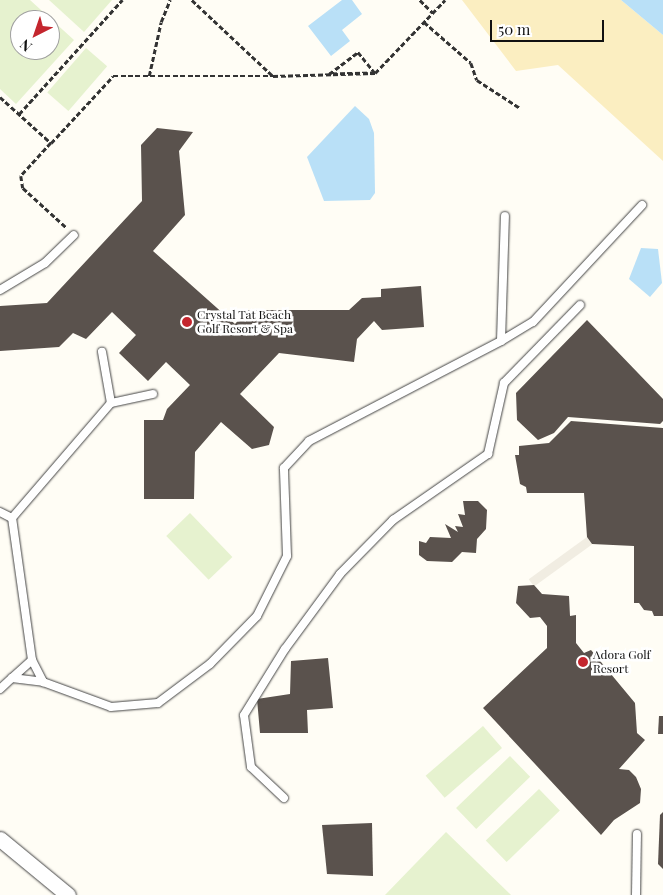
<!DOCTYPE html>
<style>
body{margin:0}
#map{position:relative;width:663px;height:895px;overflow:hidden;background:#fffdf5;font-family:"Playfair Display",serif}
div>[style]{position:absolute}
.sand>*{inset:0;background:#fbeec1}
.pitch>*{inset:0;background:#e6f2cf;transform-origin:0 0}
.plaza>*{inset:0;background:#f1ede2;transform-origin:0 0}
.water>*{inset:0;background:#b9e0f7}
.building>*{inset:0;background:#5a524d}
.path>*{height:2.5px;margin-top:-1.25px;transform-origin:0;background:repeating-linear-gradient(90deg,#333 0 5px,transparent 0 7.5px)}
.roads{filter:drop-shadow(0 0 1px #444) drop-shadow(0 0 1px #444)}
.lane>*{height:8px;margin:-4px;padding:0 4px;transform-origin:4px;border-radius:4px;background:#fff}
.street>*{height:15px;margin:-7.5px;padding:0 7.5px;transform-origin:7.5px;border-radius:7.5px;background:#fff}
.dots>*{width:14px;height:14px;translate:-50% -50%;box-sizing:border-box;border:2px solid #fff;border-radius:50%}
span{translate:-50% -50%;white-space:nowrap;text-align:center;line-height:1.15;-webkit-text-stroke:5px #fff;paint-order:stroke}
.poi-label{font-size:12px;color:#111}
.left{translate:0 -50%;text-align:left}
.north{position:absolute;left:10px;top:10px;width:50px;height:50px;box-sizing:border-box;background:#fff;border:1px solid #a0a0a0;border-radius:50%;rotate:221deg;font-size:14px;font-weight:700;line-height:20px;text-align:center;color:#111}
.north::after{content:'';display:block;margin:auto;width:18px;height:22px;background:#c4262e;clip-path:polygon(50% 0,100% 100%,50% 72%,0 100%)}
.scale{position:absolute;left:490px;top:20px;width:114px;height:22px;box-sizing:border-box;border:2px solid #111;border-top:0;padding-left:6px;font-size:15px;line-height:18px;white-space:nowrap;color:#111;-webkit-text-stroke:4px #fff;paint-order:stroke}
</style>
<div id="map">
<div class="sand">
<i style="clip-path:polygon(462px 0,621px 0,663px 35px,663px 161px,558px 65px,516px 71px)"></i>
</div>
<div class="pitch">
<i style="clip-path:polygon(evenodd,0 0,30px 0,74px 40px,16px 104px,0 89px,0 0,20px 20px,50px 20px,50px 50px,20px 50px,20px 20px)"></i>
<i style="clip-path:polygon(49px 0,112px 0,84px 32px)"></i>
<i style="left:86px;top:48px;width:28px;height:59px;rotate:41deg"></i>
<i style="left:190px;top:513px;width:61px;height:33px;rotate:46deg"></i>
<i style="left:483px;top:726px;width:29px;height:76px;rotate:49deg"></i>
<i style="left:510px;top:756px;width:29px;height:75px;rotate:46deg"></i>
<i style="left:539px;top:789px;width:30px;height:74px;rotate:46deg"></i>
<i style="clip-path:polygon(446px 832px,511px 895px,385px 895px)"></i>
</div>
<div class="plaza">
<i style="left:587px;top:537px;width:9px;height:72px;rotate:54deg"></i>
</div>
<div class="water">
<i style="clip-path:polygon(342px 0,352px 0,362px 14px,342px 30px,350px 41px,331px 56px,308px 26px)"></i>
<i style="clip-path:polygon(621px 0,663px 0,663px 35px)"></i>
<i style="clip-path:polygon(355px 106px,369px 119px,374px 133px,375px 193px,370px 200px,324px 201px,307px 157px)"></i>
<i style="clip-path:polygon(641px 248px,658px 249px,662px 283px,650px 297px,629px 279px)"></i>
</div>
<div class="building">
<i style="clip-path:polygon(157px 128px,193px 132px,179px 151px,185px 215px,153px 251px,235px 324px,248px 310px,349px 310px,362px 298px,381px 297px,381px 289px,421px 286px,424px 327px,382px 330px,374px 321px,357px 339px,354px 362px,279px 353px,240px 394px,274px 427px,269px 445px,252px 449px,221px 422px,195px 452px,194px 499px,144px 499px,144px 420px,163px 420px,167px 409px,190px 385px,166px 362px,148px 381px,119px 353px,136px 335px,112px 312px,86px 339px,73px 333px,59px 347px,0 351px,0 306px,47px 303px,142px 201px,141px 145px)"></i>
<i style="clip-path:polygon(587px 320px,663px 399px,663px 421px,660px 424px,568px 417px,554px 433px,538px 440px,517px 420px,516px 393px)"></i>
<i style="clip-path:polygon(571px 421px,663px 428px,663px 616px,654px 616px,652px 611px,644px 610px,639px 603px,634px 603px,634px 546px,592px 544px,587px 537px,584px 493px,527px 493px,526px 487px,520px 484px,515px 455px,519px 455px,519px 446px,549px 443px)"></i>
<i style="clip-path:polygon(463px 501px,478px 501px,487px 510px,486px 529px,477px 539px,476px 553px,462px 552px,452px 562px,427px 561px,419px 555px,419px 541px,426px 543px,430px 537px,451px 538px,445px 524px,458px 532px,455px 526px,463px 527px,458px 514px,465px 515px)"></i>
<i style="clip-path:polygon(534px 585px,542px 594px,569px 596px,570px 616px,576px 615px,576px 643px,584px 653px,591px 650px,635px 703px,637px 733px,645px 740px,619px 769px,629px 770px,636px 777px,641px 789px,640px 803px,614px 820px,601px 835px,483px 708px,547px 648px,547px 626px,540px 617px,530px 618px,516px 603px,518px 586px)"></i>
<i style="clip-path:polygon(328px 658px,333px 708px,307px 710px,308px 733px,260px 733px,257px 699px,290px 694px,291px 661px)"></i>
<i style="clip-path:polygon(659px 716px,663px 716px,663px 734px,658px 734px)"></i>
<i style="clip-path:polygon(663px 812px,663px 869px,658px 864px,660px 815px)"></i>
<i style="clip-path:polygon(372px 823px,373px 876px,327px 874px,322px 825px)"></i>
</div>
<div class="path">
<i style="left:192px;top:0;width:111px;rotate:43.2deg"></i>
<i style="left:273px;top:76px;width:102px;rotate:-1.7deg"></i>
<i style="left:375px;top:73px;width:101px;rotate:-46.2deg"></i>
<i style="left:420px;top:0;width:18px;rotate:45deg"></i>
<i style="left:424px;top:22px;width:62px;rotate:41.1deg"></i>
<i style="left:471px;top:63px;width:18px;rotate:71deg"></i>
<i style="left:477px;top:80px;width:51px;rotate:33.1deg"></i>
<i style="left:358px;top:52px;width:27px;rotate:51deg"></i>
<i style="left:375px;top:73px;width:46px;rotate:178.8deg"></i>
<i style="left:329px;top:74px;width:36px;rotate:-37deg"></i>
<i style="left:149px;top:76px;width:55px;rotate:-77.5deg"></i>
<i style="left:161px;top:22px;width:24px;rotate:-68deg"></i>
<i style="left:0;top:97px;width:69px;rotate:42deg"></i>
<i style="left:51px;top:143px;width:91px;rotate:-47.2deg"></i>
<i style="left:113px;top:76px;width:160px"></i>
<i style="left:19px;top:114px;width:154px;rotate:-47.9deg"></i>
<i style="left:51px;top:143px;width:45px;rotate:132.3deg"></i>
<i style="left:21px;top:176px;width:12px;rotate:81deg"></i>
<i style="left:23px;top:188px;width:59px;rotate:42.3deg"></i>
</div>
<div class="roads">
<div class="lane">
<i style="left:0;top:290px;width:52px;rotate:-31deg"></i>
<i style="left:45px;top:263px;width:40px;rotate:-44deg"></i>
<i style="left:501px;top:341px;width:37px;rotate:-31deg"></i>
<i style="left:533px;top:322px;width:160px;rotate:-47deg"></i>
<i style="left:111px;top:403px;width:43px;rotate:-12.1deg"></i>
<i style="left:0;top:512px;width:13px;rotate:27deg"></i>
<i style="left:32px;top:660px;width:25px;rotate:63deg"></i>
<i style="left:12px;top:678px;width:27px;rotate:-42deg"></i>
<i style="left:32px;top:660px;width:143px;rotate:-98deg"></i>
<i style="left:12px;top:518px;width:152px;rotate:-49.3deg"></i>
<i style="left:111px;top:403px;width:52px;rotate:-100deg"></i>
<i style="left:0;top:689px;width:16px;rotate:-43deg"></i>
<i style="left:12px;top:678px;width:31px;rotate:7deg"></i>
<i style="left:43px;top:682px;width:72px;rotate:20.2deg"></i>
<i style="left:111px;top:707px;width:47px;rotate:-4.9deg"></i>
<i style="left:158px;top:703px;width:65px;rotate:-36.9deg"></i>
<i style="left:210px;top:664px;width:67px;rotate:-45.6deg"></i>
<i style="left:257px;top:616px;width:67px;rotate:-63.4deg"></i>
<i style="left:287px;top:556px;width:88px;rotate:-92deg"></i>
<i style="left:284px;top:468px;width:37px;rotate:-47deg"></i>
<i style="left:309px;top:441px;width:216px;rotate:-27.5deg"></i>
<i style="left:501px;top:341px;width:125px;rotate:-88.2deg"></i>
<i style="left:284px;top:798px;width:45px;rotate:-136.8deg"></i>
<i style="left:251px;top:767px;width:52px;rotate:-97.7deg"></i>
<i style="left:244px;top:715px;width:78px;rotate:-58.2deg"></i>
<i style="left:285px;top:649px;width:93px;rotate:-53.7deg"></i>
<i style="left:340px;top:574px;width:76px;rotate:-45.5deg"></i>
<i style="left:393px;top:520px;width:116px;rotate:-34.8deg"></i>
<i style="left:488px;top:454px;width:73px;rotate:-77.3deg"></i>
<i style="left:504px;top:383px;width:109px;rotate:-45.7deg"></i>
<i style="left:636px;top:895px;width:61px;rotate:-89.1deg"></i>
</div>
<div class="street">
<i style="left:0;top:839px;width:88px;rotate:39.5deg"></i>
</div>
</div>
<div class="dots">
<i style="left:187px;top:322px;background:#c4262e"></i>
<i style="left:583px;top:662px;background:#c4262e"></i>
</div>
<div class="poi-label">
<span class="left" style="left:197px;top:322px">Crystal Tat Beach<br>Golf Resort &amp; Spa</span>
<span class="left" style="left:593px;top:662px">Adora Golf<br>Resort</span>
</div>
<div class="north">N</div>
<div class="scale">50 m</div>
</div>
